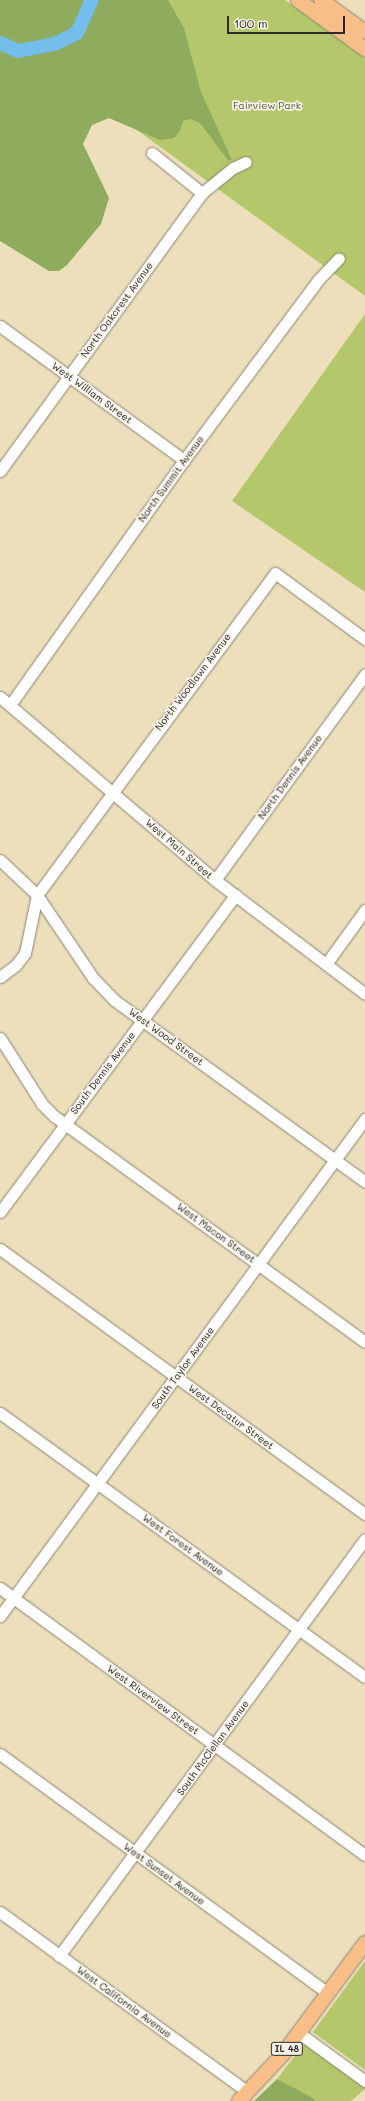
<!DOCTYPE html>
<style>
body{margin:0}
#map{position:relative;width:365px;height:2101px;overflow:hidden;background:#eddfbc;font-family:Mali,sans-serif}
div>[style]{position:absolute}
.green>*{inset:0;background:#b4c76a}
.forest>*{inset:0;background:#8fac5e}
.river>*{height:14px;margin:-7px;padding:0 7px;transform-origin:7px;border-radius:7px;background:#73beec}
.roads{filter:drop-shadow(0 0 1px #8c8574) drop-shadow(0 0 1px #8c8574)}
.minor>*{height:11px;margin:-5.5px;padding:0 5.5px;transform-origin:5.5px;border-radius:5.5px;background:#fff}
.major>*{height:14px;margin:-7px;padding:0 7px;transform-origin:7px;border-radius:7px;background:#f7be88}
span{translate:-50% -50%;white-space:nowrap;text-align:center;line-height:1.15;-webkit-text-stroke:3.5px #f7f3e8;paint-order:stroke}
.shield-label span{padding:1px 3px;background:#f7f3e8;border:1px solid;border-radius:3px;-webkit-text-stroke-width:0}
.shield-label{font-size:9px;color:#2b2b2b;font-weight:700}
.park-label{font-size:10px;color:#545a3e}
.street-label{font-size:10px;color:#2b2b2b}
.scale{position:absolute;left:227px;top:16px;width:118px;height:18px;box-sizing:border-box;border:2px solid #2b2b2b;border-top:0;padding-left:5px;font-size:12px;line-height:14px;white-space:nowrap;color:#2b2b2b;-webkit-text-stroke:3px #f7f3e8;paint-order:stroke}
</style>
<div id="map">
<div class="green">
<i style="clip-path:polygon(0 0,285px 0,365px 58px,365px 296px,115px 114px)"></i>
<i style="clip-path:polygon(365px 314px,365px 592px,232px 501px)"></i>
<i style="clip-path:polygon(365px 1961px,365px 2070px,313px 2032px)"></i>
<i style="clip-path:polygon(308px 2039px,365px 2081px,365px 2089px,351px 2101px,316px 2101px,277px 2079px)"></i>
</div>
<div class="forest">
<i style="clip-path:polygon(0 0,168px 0,184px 28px,201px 92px,232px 160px,228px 160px,200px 123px,190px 119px,183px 121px,180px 131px,174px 138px,160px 140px,109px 118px,92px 125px,83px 144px,109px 198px,101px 224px,67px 265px,59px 271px,49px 271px,0 241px)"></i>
<i style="clip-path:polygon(277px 2079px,311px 2097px,316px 2101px,254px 2101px)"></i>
</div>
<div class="river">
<i style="left:0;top:43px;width:20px;rotate:24deg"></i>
<i style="left:18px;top:51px;width:38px;rotate:-11deg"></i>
<i style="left:55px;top:44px;width:25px;rotate:-27deg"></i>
<i style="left:77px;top:33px;width:36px;rotate:-66deg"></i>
</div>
<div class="roads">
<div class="minor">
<i style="left:152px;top:153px;width:64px;rotate:38.7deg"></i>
<i style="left:0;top:326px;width:228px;rotate:36.1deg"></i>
<i style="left:0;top:471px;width:344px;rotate:-54deg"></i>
<i style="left:202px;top:193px;width:40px;rotate:-39deg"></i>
<i style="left:233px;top:168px;width:14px;rotate:-25deg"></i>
<i style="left:0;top:697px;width:282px;rotate:40.4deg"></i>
<i style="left:215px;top:880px;width:188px;rotate:37.2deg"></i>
<i style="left:10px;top:705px;width:301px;rotate:-54.6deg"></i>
<i style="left:184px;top:460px;width:224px;rotate:-53.3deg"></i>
<i style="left:318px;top:280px;width:30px;rotate:-46deg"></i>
<i style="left:0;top:860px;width:51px;rotate:43.4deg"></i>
<i style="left:37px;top:895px;width:100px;rotate:56deg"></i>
<i style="left:93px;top:978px;width:30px;rotate:46deg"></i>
<i style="left:114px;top:1000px;width:310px;rotate:35.9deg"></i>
<i style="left:215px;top:880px;width:255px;rotate:-53.9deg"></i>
<i style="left:326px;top:964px;width:67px;rotate:-54.2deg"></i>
<i style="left:0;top:977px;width:20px;rotate:-37deg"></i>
<i style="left:16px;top:965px;width:15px;rotate:-53deg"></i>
<i style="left:25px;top:953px;width:59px;rotate:-78.3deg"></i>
<i style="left:37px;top:895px;width:400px;rotate:-53.5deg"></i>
<i style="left:275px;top:573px;width:112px;rotate:36.3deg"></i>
<i style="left:0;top:1038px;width:78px;rotate:57.5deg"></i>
<i style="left:42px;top:1104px;width:17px;rotate:45deg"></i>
<i style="left:54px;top:1116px;width:384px;rotate:36deg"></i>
<i style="left:0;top:1212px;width:395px;rotate:-53.4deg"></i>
<i style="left:0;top:1249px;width:451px;rotate:36deg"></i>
<i style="left:0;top:1413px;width:450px;rotate:35.9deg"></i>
<i style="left:0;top:1588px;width:452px;rotate:36.2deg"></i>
<i style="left:0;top:1616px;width:617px;rotate:-53.71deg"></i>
<i style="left:0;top:1754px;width:406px;rotate:36.1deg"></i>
<i style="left:0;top:1912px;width:306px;rotate:36deg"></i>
<i style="left:59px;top:1956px;width:517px;rotate:-53.73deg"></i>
<i style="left:299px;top:2033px;width:82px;rotate:36deg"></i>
</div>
<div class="major">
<i style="left:298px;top:0;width:83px;rotate:36.2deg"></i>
<i style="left:321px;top:0;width:54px;rotate:36deg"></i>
<i style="left:239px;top:2101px;width:64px;rotate:-46.9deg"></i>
<i style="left:283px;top:2054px;width:138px;rotate:-53.5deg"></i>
</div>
</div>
<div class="shield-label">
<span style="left:287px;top:2049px">IL 48</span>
</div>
<div class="park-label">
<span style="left:267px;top:106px">Fairview Park</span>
</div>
<div class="street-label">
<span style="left:117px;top:310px;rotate:-54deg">North Oakcrest Avenue</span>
<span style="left:92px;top:393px;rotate:36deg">West William Street</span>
<span style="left:171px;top:479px;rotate:-54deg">North Summit Avenue</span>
<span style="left:193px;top:682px;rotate:-53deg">North Woodlawn Avenue</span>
<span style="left:290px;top:777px;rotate:-54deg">North Dennis Avenue</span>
<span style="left:179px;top:849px;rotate:41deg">West Main Street</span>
<span style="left:166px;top:1037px;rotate:36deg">West Wood Street</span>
<span style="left:103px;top:1073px;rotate:-53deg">South Dennis Avenue</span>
<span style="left:216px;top:1233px;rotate:36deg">West Macon Street</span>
<span style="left:183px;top:1368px;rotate:-54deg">South Taylor Avenue</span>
<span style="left:231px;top:1417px;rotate:36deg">West Decatur Street</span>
<span style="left:183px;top:1545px;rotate:36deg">West Forest Avenue</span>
<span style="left:153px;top:1700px;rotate:36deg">West Riverview Street</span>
<span style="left:213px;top:1748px;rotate:-54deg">South McClellan Avenue</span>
<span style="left:164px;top:1874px;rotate:36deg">West Sunset Avenue</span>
<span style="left:124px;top:2002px;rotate:36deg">West California Avenue</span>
</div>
<div class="scale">100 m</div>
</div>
